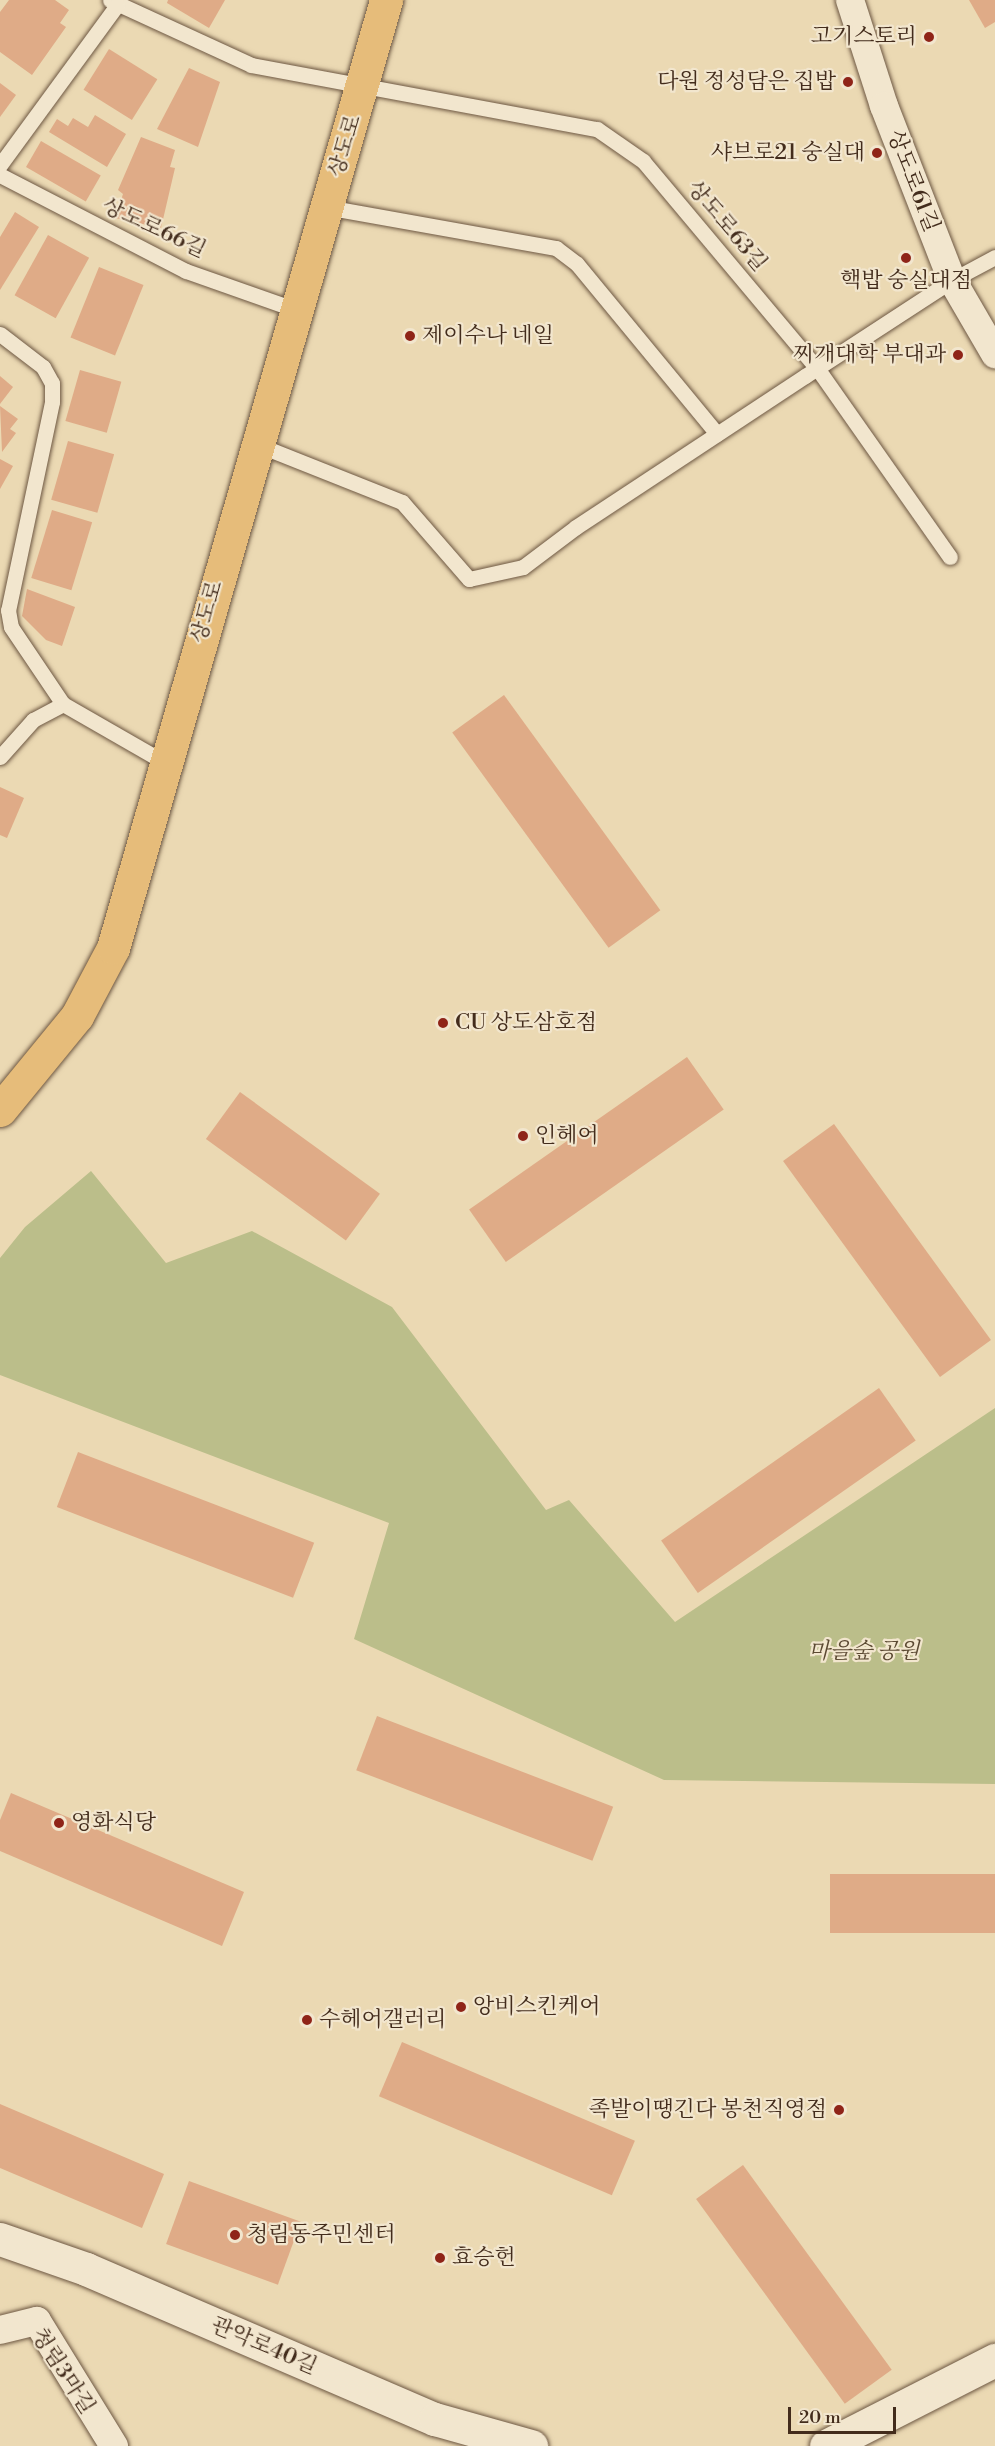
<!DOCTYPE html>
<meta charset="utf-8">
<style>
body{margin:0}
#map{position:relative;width:995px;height:2446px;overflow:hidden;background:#ebd9b3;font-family:"Libre Bodoni","Noto Serif KR",serif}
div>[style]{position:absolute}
.green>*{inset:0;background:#bbbe8a}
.building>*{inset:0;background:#dfab87;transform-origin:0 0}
.roads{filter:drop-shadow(0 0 2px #6d5742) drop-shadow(0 0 2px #6d5742)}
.lane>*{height:15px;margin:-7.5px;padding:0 7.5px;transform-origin:7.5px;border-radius:7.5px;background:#f2e6ce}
.street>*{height:28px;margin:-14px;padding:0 14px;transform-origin:14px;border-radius:14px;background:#f2e6ce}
.secondary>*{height:33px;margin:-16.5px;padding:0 16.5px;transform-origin:16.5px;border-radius:16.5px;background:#f2e6ce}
.primary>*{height:33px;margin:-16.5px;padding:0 16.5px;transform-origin:16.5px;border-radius:16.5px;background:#e6bc7a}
.dots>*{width:16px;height:16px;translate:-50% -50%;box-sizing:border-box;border:3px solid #f2e6ce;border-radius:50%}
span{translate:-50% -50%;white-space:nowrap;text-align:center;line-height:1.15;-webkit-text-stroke:4.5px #f2e6ce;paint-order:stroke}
.poi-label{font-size:22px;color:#432c1c}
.right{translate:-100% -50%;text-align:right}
.left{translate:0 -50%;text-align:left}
.street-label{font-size:22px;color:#432c1c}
.park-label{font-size:22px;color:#5b4932;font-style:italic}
.scale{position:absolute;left:788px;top:2407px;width:108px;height:27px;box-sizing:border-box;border:3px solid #432c1c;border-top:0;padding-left:8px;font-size:18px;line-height:21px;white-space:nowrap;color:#432c1c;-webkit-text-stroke:4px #f2e6ce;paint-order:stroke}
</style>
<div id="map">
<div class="green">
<i style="clip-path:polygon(91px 1171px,166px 1263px,252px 1231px,392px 1307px,546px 1510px,569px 1500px,675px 1622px,995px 1408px,995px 1784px,664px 1780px,354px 1639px,389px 1523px,0 1375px,0 1258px,25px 1227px)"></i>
</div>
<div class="building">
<i style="clip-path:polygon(9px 0,55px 0,69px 10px,60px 23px,66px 27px,32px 75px,0 52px,0 12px)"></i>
<i style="clip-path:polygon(168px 0,225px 0,209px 28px,167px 3px)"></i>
<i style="clip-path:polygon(969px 0,995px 0,995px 22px,985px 28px)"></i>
<i style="left:109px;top:49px;width:57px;height:48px;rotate:32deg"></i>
<i style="clip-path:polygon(189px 68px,220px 82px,198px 147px,157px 129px)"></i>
<i style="clip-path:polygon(0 83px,16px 95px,0 117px)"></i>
<i style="clip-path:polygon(95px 115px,126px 134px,107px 167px,49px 132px,57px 119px,68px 126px,73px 118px,88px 127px)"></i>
<i style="clip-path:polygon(141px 137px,175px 150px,170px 167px,175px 168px,161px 228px,115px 218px,123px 194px,118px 190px)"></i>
<i style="left:41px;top:141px;width:69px;height:30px;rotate:30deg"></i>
<i style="clip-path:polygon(15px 212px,39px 227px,0 290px,0 237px)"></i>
<i style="left:48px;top:235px;width:47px;height:69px;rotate:29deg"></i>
<i style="left:99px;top:267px;width:48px;height:76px;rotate:22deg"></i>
<i style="left:80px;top:370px;width:43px;height:53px;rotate:16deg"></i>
<i style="clip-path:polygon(0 376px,13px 387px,0 404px)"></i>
<i style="clip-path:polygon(0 406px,18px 419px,10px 429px,16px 433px,2px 452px)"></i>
<i style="left:68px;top:441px;width:48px;height:61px;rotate:16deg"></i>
<i style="clip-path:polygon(0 459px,13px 466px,0 489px)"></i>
<i style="left:52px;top:510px;width:42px;height:71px;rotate:17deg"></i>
<i style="clip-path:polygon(27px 589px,75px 607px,62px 646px,46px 640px,22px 616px)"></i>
<i style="left:504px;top:695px;width:266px;height:64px;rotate:54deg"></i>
<i style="clip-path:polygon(0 787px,24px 798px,7px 838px,0 835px)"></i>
<i style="left:687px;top:1057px;width:64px;height:266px;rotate:55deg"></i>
<i style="left:240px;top:1092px;width:173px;height:58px;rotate:36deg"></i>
<i style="left:834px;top:1124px;width:267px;height:63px;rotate:54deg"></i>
<i style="left:879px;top:1388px;width:64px;height:266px;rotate:55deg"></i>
<i style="left:78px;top:1452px;width:253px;height:59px;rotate:21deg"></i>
<i style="left:377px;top:1716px;width:253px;height:58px;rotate:21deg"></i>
<i style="clip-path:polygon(11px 1793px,244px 1892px,222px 1946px,0 1851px,0 1820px)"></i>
<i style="left:995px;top:1874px;width:59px;height:165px;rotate:90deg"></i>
<i style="left:402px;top:2042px;width:253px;height:59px;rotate:23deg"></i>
<i style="clip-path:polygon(0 2104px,164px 2174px,142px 2228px,0 2168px)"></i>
<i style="left:743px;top:2165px;width:253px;height:58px;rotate:54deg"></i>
<i style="left:189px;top:2181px;width:119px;height:67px;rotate:20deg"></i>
</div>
<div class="roads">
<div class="lane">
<i style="left:110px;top:0;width:155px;rotate:24.7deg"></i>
<i style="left:251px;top:65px;width:352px;rotate:10.5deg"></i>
<i style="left:597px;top:129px;width:56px;rotate:34.8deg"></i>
<i style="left:643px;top:161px;width:270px;rotate:50deg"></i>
<i style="left:817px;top:368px;width:231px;rotate:54.9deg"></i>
<i style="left:0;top:165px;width:198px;rotate:-53.8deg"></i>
<i style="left:0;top:175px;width:209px;rotate:27.3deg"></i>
<i style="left:186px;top:271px;width:114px;rotate:19.4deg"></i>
<i style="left:326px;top:207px;width:234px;rotate:10.1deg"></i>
<i style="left:556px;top:248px;width:26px;rotate:37deg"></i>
<i style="left:577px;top:264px;width:220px;rotate:50.5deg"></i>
<i style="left:0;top:334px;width:54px;rotate:37.5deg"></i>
<i style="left:43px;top:367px;width:18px;rotate:61deg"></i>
<i style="left:52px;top:383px;width:19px;rotate:90deg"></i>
<i style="left:52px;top:402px;width:213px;rotate:101.9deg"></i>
<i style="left:8px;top:610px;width:17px;rotate:80deg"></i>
<i style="left:11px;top:627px;width:93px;rotate:56deg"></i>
<i style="left:256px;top:444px;width:157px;rotate:21.7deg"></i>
<i style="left:402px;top:502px;width:102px;rotate:49deg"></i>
<i style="left:469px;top:579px;width:55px;rotate:-12.5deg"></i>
<i style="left:523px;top:567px;width:66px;rotate:-37deg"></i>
<i style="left:576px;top:527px;width:274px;rotate:-33.4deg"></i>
<i style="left:805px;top:376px;width:176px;rotate:-33.1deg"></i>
<i style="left:952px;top:280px;width:49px;rotate:-28.1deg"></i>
<i style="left:0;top:757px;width:50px;rotate:-48.3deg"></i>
<i style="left:33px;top:720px;width:34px;rotate:-28deg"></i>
<i style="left:63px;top:704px;width:116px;rotate:29.9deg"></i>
</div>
<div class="street">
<i style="left:850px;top:0;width:111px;rotate:72.2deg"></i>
<i style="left:884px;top:106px;width:187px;rotate:68.7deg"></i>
<i style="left:952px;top:280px;width:86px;rotate:59.8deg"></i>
<i style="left:0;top:2330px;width:38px;rotate:-14deg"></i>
<i style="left:37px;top:2321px;width:147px;rotate:58.4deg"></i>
</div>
<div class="secondary">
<i style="left:0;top:2239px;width:91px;rotate:19.2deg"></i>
<i style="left:86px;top:2269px;width:380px;rotate:23.3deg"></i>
<i style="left:435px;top:2419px;width:100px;rotate:15.7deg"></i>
<i style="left:826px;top:2446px;width:190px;rotate:-27deg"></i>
</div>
<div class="primary">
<i style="left:0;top:1110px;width:122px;rotate:-50.7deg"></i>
<i style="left:77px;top:1016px;width:77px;rotate:-62.1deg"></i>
<i style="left:113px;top:948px;width:987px;rotate:-73.93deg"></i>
</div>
</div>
<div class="dots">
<i style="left:929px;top:37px;background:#8f2418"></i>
<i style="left:848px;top:82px;background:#8f2418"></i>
<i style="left:877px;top:153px;background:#8f2418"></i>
<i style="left:906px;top:258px;background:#8f2418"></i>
<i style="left:410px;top:336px;background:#8f2418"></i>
<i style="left:958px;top:355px;background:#8f2418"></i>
<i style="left:443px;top:1023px;background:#8f2418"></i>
<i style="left:523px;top:1136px;background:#8f2418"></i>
<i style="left:59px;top:1823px;background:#8f2418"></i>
<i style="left:461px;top:2007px;background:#8f2418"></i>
<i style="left:307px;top:2020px;background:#8f2418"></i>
<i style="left:839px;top:2110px;background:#8f2418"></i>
<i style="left:235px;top:2235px;background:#8f2418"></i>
<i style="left:440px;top:2258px;background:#8f2418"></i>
</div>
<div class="poi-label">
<span class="right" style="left:917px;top:37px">고기스토리</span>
<span class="right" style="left:836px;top:82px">다원 정성담은 집밥</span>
<span class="right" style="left:865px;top:153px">샤브로21 숭실대</span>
<span style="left:906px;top:281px">핵밥 숭실대점</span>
<span class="left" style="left:422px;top:336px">제이수나 네일</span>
<span class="right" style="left:946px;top:355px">찌개대학 부대과</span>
<span class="left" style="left:455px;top:1023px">CU 상도삼호점</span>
<span class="left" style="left:535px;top:1136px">인헤어</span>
<span class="left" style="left:71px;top:1823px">영화식당</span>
<span class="left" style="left:473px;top:2007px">앙비스킨케어</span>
<span class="left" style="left:319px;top:2020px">수헤어갤러리</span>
<span class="right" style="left:827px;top:2110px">족발이땡긴다 봉천직영점</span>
<span class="left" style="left:247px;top:2235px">청림동주민센터</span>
<span class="left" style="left:452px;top:2258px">효승헌</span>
</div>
<div class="street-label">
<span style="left:345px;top:146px;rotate:-73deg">상도로</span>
<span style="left:913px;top:181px;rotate:69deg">상도로61길</span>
<span style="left:727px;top:226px;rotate:50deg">상도로63길</span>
<span style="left:154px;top:228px;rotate:25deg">상도로66길</span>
<span style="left:207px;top:612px;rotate:-74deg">상도로</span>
<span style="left:264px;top:2346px;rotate:23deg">관악로40길</span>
<span style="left:63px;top:2371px;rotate:57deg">청림3마길</span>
</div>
<div class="park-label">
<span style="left:864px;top:1652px">마을숲 공원</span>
</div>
<div class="scale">20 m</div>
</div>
